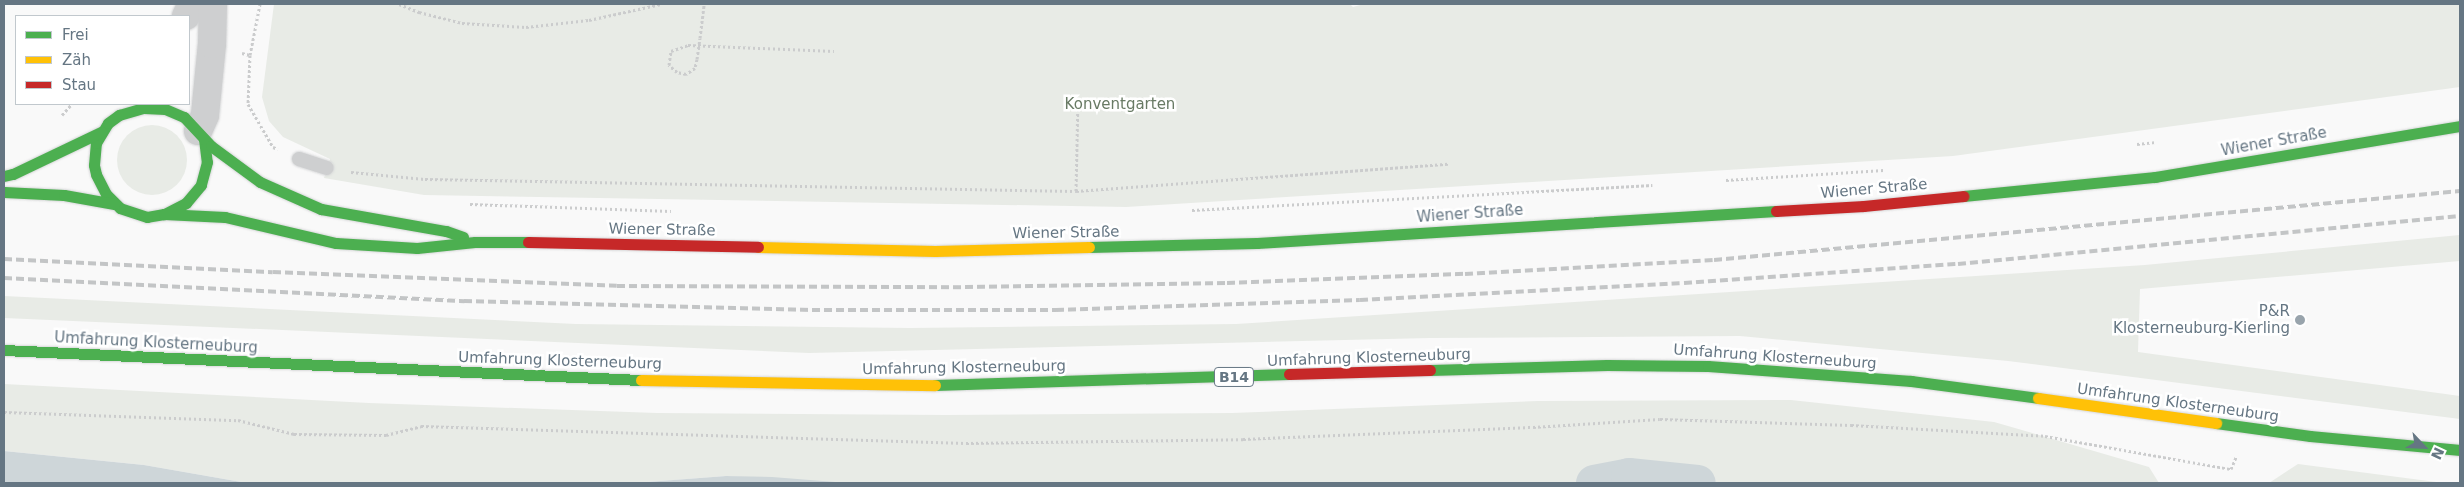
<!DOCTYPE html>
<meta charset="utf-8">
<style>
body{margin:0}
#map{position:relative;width:2464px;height:487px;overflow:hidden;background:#f9f9f9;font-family:"DejaVu Sans",sans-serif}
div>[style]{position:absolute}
.green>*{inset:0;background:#e8ebe6}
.round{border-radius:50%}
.water>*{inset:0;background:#ced6d9}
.canal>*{height:36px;margin:-18px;padding:0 18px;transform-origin:18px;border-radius:18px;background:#ced6d9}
.path>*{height:3px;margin-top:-1.5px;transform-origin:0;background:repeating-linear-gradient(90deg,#cbcccd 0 2.5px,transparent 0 5px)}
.roads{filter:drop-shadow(0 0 1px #d5d6d7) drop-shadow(0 0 1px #d5d6d7)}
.lane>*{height:14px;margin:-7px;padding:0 7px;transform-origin:7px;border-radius:7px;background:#cecfd0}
.street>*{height:28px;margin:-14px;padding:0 14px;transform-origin:14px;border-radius:14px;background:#cecfd0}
.fast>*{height:11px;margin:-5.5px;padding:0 5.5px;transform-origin:5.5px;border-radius:5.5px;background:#4caf50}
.slow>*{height:11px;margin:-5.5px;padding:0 5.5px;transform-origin:5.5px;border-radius:5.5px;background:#ffc107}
.jam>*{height:11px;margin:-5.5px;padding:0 5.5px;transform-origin:5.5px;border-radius:5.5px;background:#c62828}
.rail>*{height:4px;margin-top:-2px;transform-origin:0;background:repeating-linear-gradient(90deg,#c3c5c6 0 8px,transparent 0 12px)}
.path-bridge>*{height:3px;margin-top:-1.5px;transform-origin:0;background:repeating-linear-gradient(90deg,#cbcccd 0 2.5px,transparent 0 5px)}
.dots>*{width:14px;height:14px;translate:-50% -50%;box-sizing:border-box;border:2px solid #fff;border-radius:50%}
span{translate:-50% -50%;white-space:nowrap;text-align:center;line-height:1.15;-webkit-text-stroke:5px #fff;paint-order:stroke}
.shield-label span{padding:1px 4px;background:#fff;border:1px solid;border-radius:4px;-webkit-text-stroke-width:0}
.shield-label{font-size:14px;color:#657683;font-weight:700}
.park-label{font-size:15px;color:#687a64}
.street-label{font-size:15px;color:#657683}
.poi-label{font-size:15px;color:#657683}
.right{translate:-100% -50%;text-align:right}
.frame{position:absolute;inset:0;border:5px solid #657683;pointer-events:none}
.legend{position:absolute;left:15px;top:15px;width:175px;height:90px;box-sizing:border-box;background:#fff;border:1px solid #c1c8cd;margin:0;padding:6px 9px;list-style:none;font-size:15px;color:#657683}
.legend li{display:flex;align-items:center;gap:10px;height:25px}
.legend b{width:25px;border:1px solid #c1c8cd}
.north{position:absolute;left:2399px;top:422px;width:50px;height:50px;-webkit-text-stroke:4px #fff;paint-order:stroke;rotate:115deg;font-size:14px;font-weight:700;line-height:20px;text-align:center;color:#657683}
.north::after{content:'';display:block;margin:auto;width:18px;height:22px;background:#657683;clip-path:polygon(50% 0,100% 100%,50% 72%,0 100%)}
</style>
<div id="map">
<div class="green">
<i style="clip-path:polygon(274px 4px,1350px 4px,1353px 7px,1364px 4px,2460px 4px,2460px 87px,1953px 156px,1126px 207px,424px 195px,324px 178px,330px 159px,283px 137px,269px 121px,262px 97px)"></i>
<i class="round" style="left:117px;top:125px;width:70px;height:70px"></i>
<i style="clip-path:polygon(2460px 235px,2460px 261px,2140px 289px,2138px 352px,2460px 396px,2460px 419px,2008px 361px,1740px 336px,1430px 338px,809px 353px,4px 318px,4px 296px,576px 324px,910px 328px,1236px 324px,2145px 265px)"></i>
<i style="clip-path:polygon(4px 384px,369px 403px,657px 413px,946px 415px,1232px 413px,1538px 401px,1791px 400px,1994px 422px,2149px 467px,2159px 483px,838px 483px,726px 476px,634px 483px,247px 483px,144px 465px,4px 451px)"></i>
<i style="clip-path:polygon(2298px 464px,2444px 483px,2269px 483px)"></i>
</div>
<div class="water">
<i style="clip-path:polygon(4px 451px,144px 465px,247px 483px,4px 483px)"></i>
<i style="clip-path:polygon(726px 476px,772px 477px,848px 483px,634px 483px)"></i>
</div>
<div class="canal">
<i style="left:1594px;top:483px;width:36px;rotate:-11deg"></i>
<i style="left:1629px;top:476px;width:69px;rotate:5.8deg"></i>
</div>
<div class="path">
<i style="left:399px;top:4px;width:22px;rotate:22deg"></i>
<i style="left:419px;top:12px;width:44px;rotate:14.3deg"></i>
<i style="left:462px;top:23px;width:64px;rotate:3.6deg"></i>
<i style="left:526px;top:27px;width:63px;rotate:-6.3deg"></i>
<i style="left:589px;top:20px;width:74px;rotate:-12.5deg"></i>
<i style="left:700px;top:38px;width:34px;rotate:-83deg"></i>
<i style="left:242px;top:53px;width:8px;rotate:14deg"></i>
<i style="left:250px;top:55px;width:49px;rotate:92.3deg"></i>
<i style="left:248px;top:104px;width:50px;rotate:59.8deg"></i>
<i style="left:273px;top:147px;width:5px;rotate:22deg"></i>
<i style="left:250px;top:55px;width:52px;rotate:-78.9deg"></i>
<i style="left:697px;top:59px;width:9px;rotate:103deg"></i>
<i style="left:695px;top:68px;width:11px;rotate:146deg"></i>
<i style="left:686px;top:74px;width:9px;rotate:-167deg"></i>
<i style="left:677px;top:72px;width:11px;rotate:-139deg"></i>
<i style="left:669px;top:65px;width:14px;rotate:-82deg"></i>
<i style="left:671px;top:51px;width:18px;rotate:-19deg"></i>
<i style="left:688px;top:45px;width:146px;rotate:2.4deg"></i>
<i style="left:62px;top:115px;width:15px;rotate:-48deg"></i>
<i style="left:2137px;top:144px;width:18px;rotate:-6deg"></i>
<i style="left:351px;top:172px;width:74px;rotate:5.4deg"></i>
<i style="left:425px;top:179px;width:651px;rotate:1.06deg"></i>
<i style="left:1076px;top:191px;width:373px;rotate:-4.2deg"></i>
<i style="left:1726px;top:180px;width:158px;rotate:-3.6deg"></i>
<i style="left:1076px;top:191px;width:94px;rotate:-88.8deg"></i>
<i style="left:470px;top:204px;width:201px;rotate:2deg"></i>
<i style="left:1192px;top:210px;width:461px;rotate:-3.1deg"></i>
<i style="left:4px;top:412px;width:234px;rotate:2deg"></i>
<i style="left:238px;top:420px;width:58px;rotate:14deg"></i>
<i style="left:294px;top:434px;width:92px;rotate:0.6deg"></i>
<i style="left:386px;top:435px;width:36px;rotate:-14deg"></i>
<i style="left:421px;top:426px;width:545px;rotate:1.79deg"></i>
<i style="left:966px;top:443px;width:277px;rotate:-0.8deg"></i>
<i style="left:1243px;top:439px;width:290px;rotate:-2.4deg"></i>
<i style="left:1533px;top:427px;width:127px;rotate:-3.6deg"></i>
<i style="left:1660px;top:419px;width:191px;rotate:1.8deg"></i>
<i style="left:1851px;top:425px;width:194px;rotate:3.2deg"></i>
<i style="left:2045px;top:436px;width:189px;rotate:10.1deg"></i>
<i style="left:2231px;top:469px;width:13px;rotate:-67deg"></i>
</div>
<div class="roads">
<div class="lane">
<i style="left:299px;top:159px;width:29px;rotate:18deg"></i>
</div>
<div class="street">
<i style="left:186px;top:16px;width:13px;rotate:-63deg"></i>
<i style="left:198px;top:131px;width:17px;rotate:-66deg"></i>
<i style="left:205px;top:115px;width:71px;rotate:-84.4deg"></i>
<i style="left:212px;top:44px;width:40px;rotate:-88.6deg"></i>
</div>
<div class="fast">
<i style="left:204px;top:139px;width:23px;rotate:83deg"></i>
<i style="left:207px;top:162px;width:24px;rotate:105deg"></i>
<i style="left:201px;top:185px;width:23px;rotate:130deg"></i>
<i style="left:186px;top:203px;width:25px;rotate:153deg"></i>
<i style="left:164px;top:214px;width:17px;rotate:170deg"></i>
<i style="left:147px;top:217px;width:28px;rotate:-162deg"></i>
<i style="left:120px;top:208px;width:20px;rotate:-135deg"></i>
<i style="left:106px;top:194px;width:22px;rotate:-117deg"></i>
<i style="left:96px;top:174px;width:9px;rotate:-103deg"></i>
<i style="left:94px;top:165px;width:22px;rotate:-85deg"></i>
<i style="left:96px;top:143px;width:23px;rotate:-59deg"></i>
<i style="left:108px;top:123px;width:14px;rotate:-36deg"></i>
<i style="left:119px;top:115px;width:26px;rotate:-16deg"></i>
<i style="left:144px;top:108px;width:21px;rotate:3deg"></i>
<i style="left:165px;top:109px;width:21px;rotate:23deg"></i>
<i style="left:184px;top:117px;width:40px;rotate:47deg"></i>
<i style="left:211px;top:146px;width:61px;rotate:36.3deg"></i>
<i style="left:260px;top:182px;width:67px;rotate:23.9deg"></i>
<i style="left:321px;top:209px;width:127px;rotate:10deg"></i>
<i style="left:446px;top:231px;width:18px;rotate:19deg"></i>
<i style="left:4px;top:176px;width:9px;rotate:-13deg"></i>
<i style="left:13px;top:174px;width:98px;rotate:-25.5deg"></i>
<i style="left:4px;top:192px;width:60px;rotate:2.9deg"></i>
<i style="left:64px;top:195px;width:51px;rotate:10.2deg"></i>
<i style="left:1964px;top:196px;width:192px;rotate:-5.7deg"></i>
<i style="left:2155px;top:177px;width:309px;rotate:-9.5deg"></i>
<i style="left:164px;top:214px;width:61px;rotate:2.8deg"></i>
<i style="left:225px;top:217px;width:114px;rotate:13.2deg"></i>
<i style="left:336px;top:243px;width:81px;rotate:3.5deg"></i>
<i style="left:417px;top:248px;width:58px;rotate:-5.9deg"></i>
<i style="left:475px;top:242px;width:53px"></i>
<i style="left:1089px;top:247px;width:168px;rotate:-1.4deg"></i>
<i style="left:1257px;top:243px;width:520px;rotate:-3.53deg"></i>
<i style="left:4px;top:350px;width:638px;rotate:2.7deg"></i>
<i style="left:1430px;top:370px;width:177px;rotate:-1.6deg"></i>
<i style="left:1607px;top:365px;width:101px;rotate:0.6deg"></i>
<i style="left:1708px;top:366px;width:204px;rotate:4.2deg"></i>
<i style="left:1911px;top:381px;width:128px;rotate:7.6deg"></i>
<i style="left:935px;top:385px;width:354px;rotate:-1.8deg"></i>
<i style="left:2216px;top:423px;width:95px;rotate:7.9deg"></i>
<i style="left:2310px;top:436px;width:151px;rotate:5.3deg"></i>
</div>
<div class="slow">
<i style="left:758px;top:247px;width:177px;rotate:1.3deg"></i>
<i style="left:935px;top:251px;width:154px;rotate:-1.5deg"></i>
<i style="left:641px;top:380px;width:294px;rotate:1deg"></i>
<i style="left:2038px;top:398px;width:180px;rotate:8deg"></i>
</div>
<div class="jam">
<i style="left:1776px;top:211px;width:88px;rotate:-3.3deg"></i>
<i style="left:1864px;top:206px;width:100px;rotate:-5.7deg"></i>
<i style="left:528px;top:242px;width:230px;rotate:1.2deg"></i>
<i style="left:1289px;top:374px;width:141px;rotate:-1.6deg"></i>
</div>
</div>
<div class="rail">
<i style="left:4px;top:259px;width:269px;rotate:2.8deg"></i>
<i style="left:273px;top:272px;width:344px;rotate:2.3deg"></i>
<i style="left:617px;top:286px;width:348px;rotate:0.2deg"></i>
<i style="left:965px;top:287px;width:262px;rotate:-0.9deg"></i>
<i style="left:1227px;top:283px;width:238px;rotate:-2.2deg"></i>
<i style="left:1465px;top:274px;width:249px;rotate:-3.2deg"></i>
<i style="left:1714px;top:260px;width:749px;rotate:-5.28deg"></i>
<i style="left:4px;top:278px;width:461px;rotate:2.9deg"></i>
<i style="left:464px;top:301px;width:348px;rotate:1.5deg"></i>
<i style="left:812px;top:310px;width:244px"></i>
<i style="left:1056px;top:310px;width:304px;rotate:-1.9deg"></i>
<i style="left:1360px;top:300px;width:324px;rotate:-3deg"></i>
<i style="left:1684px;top:283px;width:275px;rotate:-4deg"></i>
<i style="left:1958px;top:264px;width:504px;rotate:-5.46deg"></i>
</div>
<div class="path-bridge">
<i style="left:697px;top:59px;width:21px;rotate:-82deg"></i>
</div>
<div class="dots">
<i style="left:2300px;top:320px;background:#99a4ac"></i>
</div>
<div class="shield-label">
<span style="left:1234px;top:377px">B14</span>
</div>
<div class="park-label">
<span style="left:1120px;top:105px">Konventgarten</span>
</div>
<div class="street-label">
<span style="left:2274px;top:142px;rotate:-10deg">Wiener Straße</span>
<span style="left:1874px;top:189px;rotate:-5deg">Wiener Straße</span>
<span style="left:1470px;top:214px;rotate:-4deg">Wiener Straße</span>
<span style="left:662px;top:230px;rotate:1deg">Wiener Straße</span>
<span style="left:1066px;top:233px;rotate:-1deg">Wiener Straße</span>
<span style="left:156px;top:343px;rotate:3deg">Umfahrung Klosterneuburg</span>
<span style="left:1775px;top:357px;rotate:4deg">Umfahrung Klosterneuburg</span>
<span style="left:1369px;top:358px;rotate:-2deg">Umfahrung Klosterneuburg</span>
<span style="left:560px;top:361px;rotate:2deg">Umfahrung Klosterneuburg</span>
<span style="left:964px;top:368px;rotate:-1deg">Umfahrung Klosterneuburg</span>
<span style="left:2178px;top:403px;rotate:8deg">Umfahrung Klosterneuburg</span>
</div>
<div class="poi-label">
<span class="right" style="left:2290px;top:320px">P&amp;R<br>Klosterneuburg-Kierling</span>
</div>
<div class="frame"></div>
<ul class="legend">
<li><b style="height:6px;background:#4caf50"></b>Frei</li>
<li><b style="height:6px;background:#ffc107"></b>Zäh</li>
<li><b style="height:6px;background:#c62828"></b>Stau</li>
</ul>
<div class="north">N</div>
</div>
